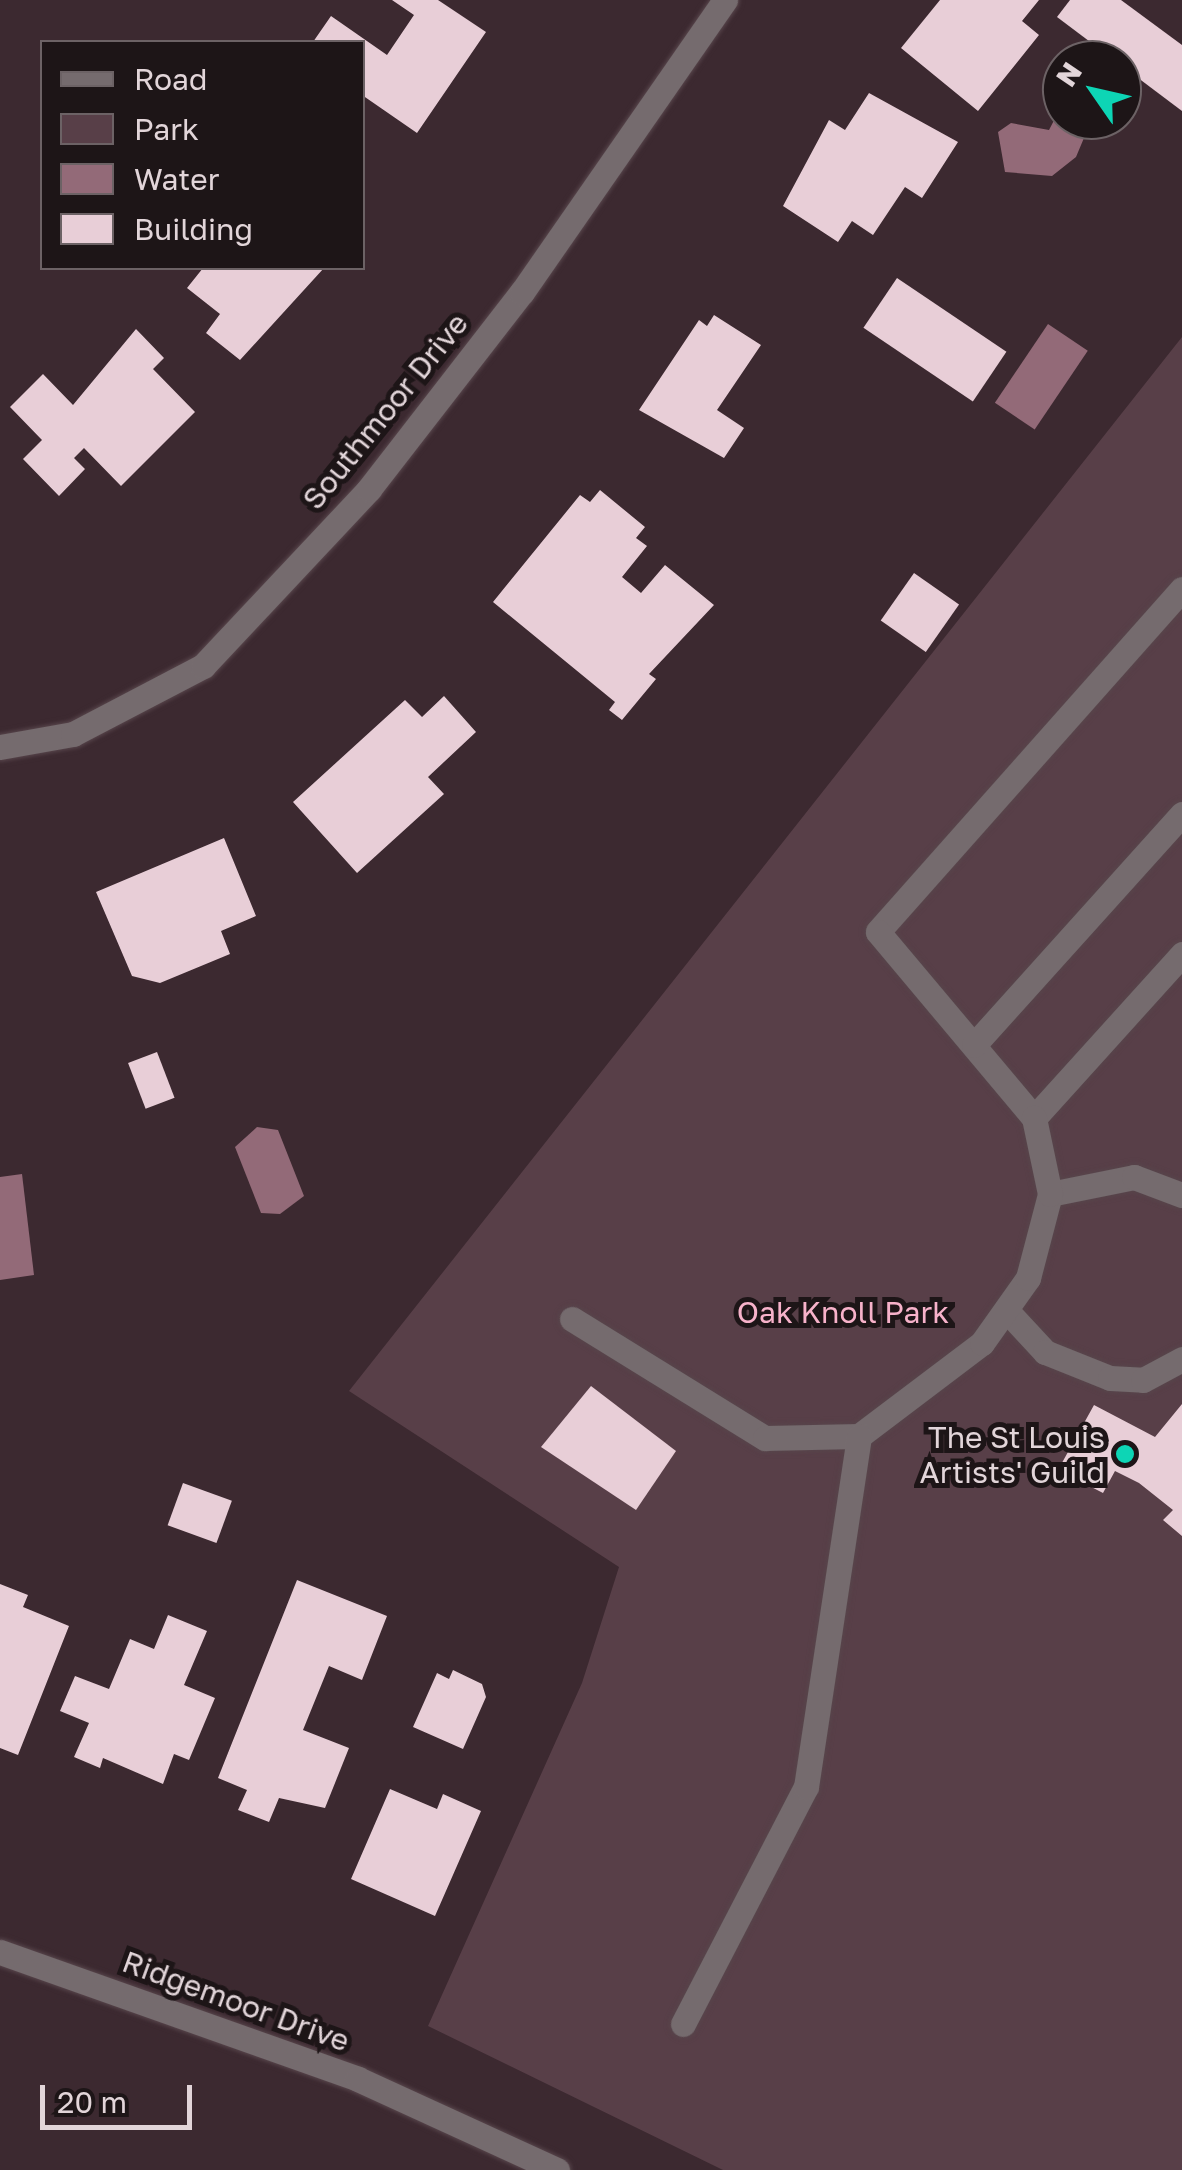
<!DOCTYPE html>
<style>
body{margin:0}
#map{position:relative;width:1182px;height:2170px;overflow:hidden;background:#3c2930;font-family:"Golos Text",sans-serif}
div>[style]{position:absolute}
.green>*{inset:0;background:#583f48}
.water>*{inset:0;background:#936a78;transform-origin:0 0}
.building>*{inset:0;background:#e8ced7;transform-origin:0 0}
.roads{filter:drop-shadow(0 0 2px #57454b) drop-shadow(0 0 2px #57454b)}
.minor>*{height:25px;margin:-12.5px;padding:0 12.5px;transform-origin:12.5px;border-radius:12.5px;background:#756b6e}
.dots>*{width:28px;height:28px;translate:-50% -50%;box-sizing:border-box;border:5px solid #1d1517;border-radius:50%}
span{translate:-50% -50%;white-space:nowrap;text-align:center;line-height:1.15;-webkit-text-stroke:10px #1d1517;paint-order:stroke}
.street-label{font-size:30px;color:#e2d5d9}
.park-label{font-size:30px;color:#f7b2ca}
.poi-label{font-size:30px;color:#e2d5d9}
.right{translate:-100% -50%;text-align:right}
.legend{position:absolute;left:40px;top:40px;width:325px;height:230px;box-sizing:border-box;background:#1d1517;border:2px solid #6c6265;margin:0;padding:12px 18px;list-style:none;font-size:30px;color:#e2d5d9}
.legend li{display:flex;align-items:center;gap:20px;height:50px}
.legend b{width:50px;border:2px solid #6c6265}
.north{position:absolute;left:1042px;top:40px;width:100px;height:100px;box-sizing:border-box;background:#1d1517;border:2px solid #6c6265;border-radius:50%;rotate:304deg;font-size:28px;font-weight:700;line-height:40px;text-align:center;color:#e2d5d9}
.north::after{content:'';display:block;margin:auto;width:35px;height:45px;background:#0dd5b5;clip-path:polygon(50% 0,100% 100%,50% 72%,0 100%)}
.scale{position:absolute;left:40px;top:2085px;width:152px;height:45px;box-sizing:border-box;border:5px solid #e2d5d9;border-top:0;padding-left:12px;font-size:30px;line-height:35px;white-space:nowrap;color:#e2d5d9;-webkit-text-stroke:8px #1d1517;paint-order:stroke}
</style>
<div id="map">
<div class="green">
<i style="clip-path:polygon(1182px 337px,1182px 2170px,723px 2170px,428px 2026px,582px 1683px,619px 1567px,349px 1391px)"></i>
</div>
<div class="water">
<i style="clip-path:polygon(1062px 105px,1062px 120px,1089px 126px,1076px 157px,1052px 176px,1005px 172px,998px 132px,1011px 123px,1049px 130px)"></i>
<i style="left:1048px;top:324px;width:48px;height:95px;rotate:34deg"></i>
<i style="clip-path:polygon(257px 1127px,278px 1130px,304px 1196px,280px 1214px,261px 1213px,235px 1147px)"></i>
<i style="clip-path:polygon(22px 1174px,34px 1275px,0 1280px,0 1177px)"></i>
</div>
<div class="building">
<i style="clip-path:polygon(392px 0,438px 0,486px 32px,417px 133px,362px 95px,362px 42px,313px 42px,331px 16px,387px 55px,414px 15px)"></i>
<i style="clip-path:polygon(940px 0,1039px 0,1022px 21px,1039px 35px,978px 111px,901px 48px)"></i>
<i style="clip-path:polygon(1070px 0,1121px 0,1182px 45px,1182px 111px,1057px 17px)"></i>
<i style="clip-path:polygon(869px 93px,958px 142px,922px 198px,905px 187px,873px 235px,852px 221px,838px 242px,783px 206px,829px 120px,845px 130px)"></i>
<i style="clip-path:polygon(203px 268px,324px 268px,240px 360px,206px 333px,220px 314px,187px 288px)"></i>
<i style="left:897px;top:278px;width:132px;height:60px;rotate:34deg"></i>
<i style="clip-path:polygon(714px 315px,761px 345px,717px 410px,744px 428px,724px 458px,639px 410px,699px 320px,707px 326px)"></i>
<i style="clip-path:polygon(136px 329px,164px 358px,153px 369px,195px 412px,121px 486px,84px 448px,74px 458px,85px 469px,59px 496px,23px 459px,42px 440px,10px 407px,43px 374px,73px 405px)"></i>
<i style="clip-path:polygon(600px 490px,645px 527px,636px 538px,647px 546px,622px 577px,641px 593px,665px 565px,714px 605px,649px 674px,656px 679px,622px 720px,609px 710px,615px 702px,493px 602px,580px 495px,590px 502px)"></i>
<i style="left:914px;top:573px;width:55px;height:58px;rotate:35deg"></i>
<i style="clip-path:polygon(444px 696px,476px 732px,428px 777px,444px 794px,357px 873px,293px 802px,405px 700px,422px 717px)"></i>
<i style="clip-path:polygon(224px 838px,256px 916px,221px 931px,230px 954px,160px 983px,132px 976px,96px 892px)"></i>
<i style="left:157px;top:1052px;width:49px;height:31px;rotate:69deg"></i>
<i style="clip-path:polygon(591px 1386px,676px 1451px,636px 1510px,541px 1447px)"></i>
<i style="clip-path:polygon(1182px 1404px,1182px 1536px,1163px 1520px,1173px 1510px,1139px 1483px,1115px 1471px,1103px 1493px,1058px 1470px,1094px 1405px,1155px 1437px)"></i>
<i style="left:183px;top:1483px;width:52px;height:45px;rotate:20deg"></i>
<i style="clip-path:polygon(297px 1580px,387px 1616px,362px 1680px,329px 1666px,303px 1730px,349px 1748px,325px 1808px,279px 1798px,269px 1822px,238px 1810px,247px 1790px,218px 1778px)"></i>
<i style="clip-path:polygon(0 1584px,28px 1595px,23px 1607px,69px 1626px,18px 1755px,0 1748px)"></i>
<i style="clip-path:polygon(168px 1615px,207px 1631px,184px 1685px,215px 1698px,189px 1760px,174px 1754px,163px 1784px,103px 1758px,100px 1768px,74px 1757px,89px 1723px,60px 1711px,75px 1676px,109px 1689px,130px 1639px,154px 1649px)"></i>
<i style="clip-path:polygon(453px 1670px,482px 1684px,486px 1697px,463px 1749px,413px 1727px,437px 1673px,449px 1679px)"></i>
<i style="clip-path:polygon(390px 1789px,437px 1809px,443px 1794px,481px 1811px,435px 1916px,351px 1879px)"></i>
</div>
<div class="roads">
<div class="minor">
<i style="left:1182px;top:589px;width:458px;rotate:131.6deg"></i>
<i style="left:878px;top:932px;width:243px;rotate:50deg"></i>
<i style="left:1034px;top:1118px;width:221px;rotate:-47.9deg"></i>
<i style="left:0;top:747px;width:74px;rotate:-10.1deg"></i>
<i style="left:73px;top:734px;width:147px;rotate:-27.6deg"></i>
<i style="left:203px;top:666px;width:243px;rotate:-46.8deg"></i>
<i style="left:369px;top:489px;width:249px;rotate:-52.2deg"></i>
<i style="left:522px;top:292px;width:356px;rotate:-55.2deg"></i>
<i style="left:974px;top:1045px;width:311px;rotate:-48deg"></i>
<i style="left:1050px;top:1194px;width:86px;rotate:-11.4deg"></i>
<i style="left:1134px;top:1177px;width:51px;rotate:20.6deg"></i>
<i style="left:1007px;top:1311px;width:56px;rotate:47.2deg"></i>
<i style="left:1045px;top:1352px;width:70px;rotate:21.8deg"></i>
<i style="left:1110px;top:1378px;width:33px;rotate:3deg"></i>
<i style="left:1143px;top:1380px;width:44px;rotate:-28.3deg"></i>
<i style="left:572px;top:1319px;width:227px;rotate:31.7deg"></i>
<i style="left:765px;top:1438px;width:94px;rotate:-1.2deg"></i>
<i style="left:859px;top:1436px;width:154px;rotate:-37.1deg"></i>
<i style="left:982px;top:1343px;width:80px;rotate:-54.7deg"></i>
<i style="left:1028px;top:1278px;width:87px;rotate:-75.3deg"></i>
<i style="left:1050px;top:1194px;width:78px;rotate:-101.9deg"></i>
<i style="left:0;top:1952px;width:380px;rotate:19.5deg"></i>
<i style="left:358px;top:2079px;width:219px;rotate:24.6deg"></i>
<i style="left:683px;top:2024px;width:267px;rotate:-62.6deg"></i>
<i style="left:806px;top:1787px;width:355px;rotate:-81.4deg"></i>
</div>
</div>
<div class="dots">
<i style="left:1125px;top:1454px;background:#0dd5b5"></i>
</div>
<div class="street-label">
<span style="left:385px;top:411px;rotate:-51deg">Southmoor Drive</span>
<span style="left:236px;top:2001px;rotate:20deg">Ridgemoor Drive</span>
</div>
<div class="park-label">
<span style="left:843px;top:1312px">Oak Knoll Park</span>
</div>
<div class="poi-label">
<span class="right" style="left:1105px;top:1454px">The St Louis<br>Artists' Guild</span>
</div>
<ul class="legend">
<li><b style="height:12px;background:#756b6e"></b>Road</li>
<li><b style="height:28px;background:#583f48"></b>Park</li>
<li><b style="height:28px;background:#936a78"></b>Water</li>
<li><b style="height:28px;background:#e8ced7"></b>Building</li>
</ul>
<div class="north">N</div>
<div class="scale">20 m</div>
</div>
